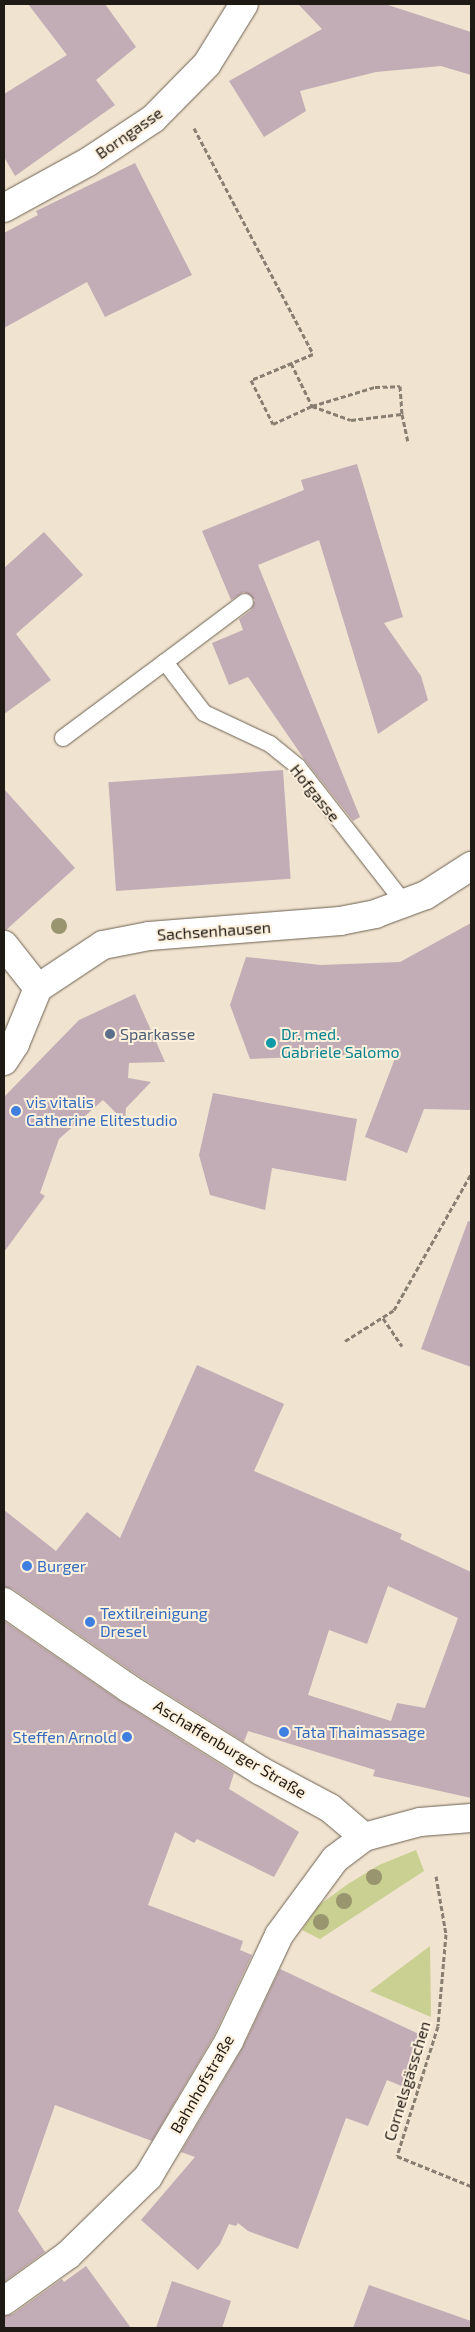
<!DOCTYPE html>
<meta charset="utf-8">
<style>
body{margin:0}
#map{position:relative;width:475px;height:2332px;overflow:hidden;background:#f0e3d0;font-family:"Exo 2",sans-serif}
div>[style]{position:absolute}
.green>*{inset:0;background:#cad091}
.building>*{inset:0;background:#c2acb5;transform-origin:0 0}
.path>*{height:3px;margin-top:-1.5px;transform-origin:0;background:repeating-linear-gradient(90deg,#887f72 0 5px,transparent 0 7.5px)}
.roads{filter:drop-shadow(0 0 1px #6d6151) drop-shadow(0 0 1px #6d6151)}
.lane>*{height:16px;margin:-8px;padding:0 8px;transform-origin:8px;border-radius:8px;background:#fff}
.street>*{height:28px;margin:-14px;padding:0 14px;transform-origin:14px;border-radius:14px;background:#fff}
.secondary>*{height:28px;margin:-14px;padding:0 14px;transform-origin:14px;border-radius:14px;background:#fff}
.trees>*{width:16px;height:16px;margin:-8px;border-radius:50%;background:#99956f}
.dots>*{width:14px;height:14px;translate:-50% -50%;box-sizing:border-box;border:2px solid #fdf0dd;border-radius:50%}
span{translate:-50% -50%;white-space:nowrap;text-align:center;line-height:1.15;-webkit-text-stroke:4px #fdf0dd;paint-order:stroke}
.street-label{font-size:16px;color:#1f1a14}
.service-label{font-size:16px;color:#4e5e75}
.left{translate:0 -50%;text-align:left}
.culture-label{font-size:16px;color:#0d838f}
.shop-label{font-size:16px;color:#366cbe}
.right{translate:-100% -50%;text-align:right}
.frame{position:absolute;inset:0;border:5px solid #1f1a14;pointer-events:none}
</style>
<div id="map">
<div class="green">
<i style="clip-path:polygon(416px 1850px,424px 1871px,320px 1939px,302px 1930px,319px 1905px,348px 1884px,379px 1865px)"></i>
<i style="clip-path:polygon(430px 1946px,431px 2017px,370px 1991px)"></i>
</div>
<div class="building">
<i style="clip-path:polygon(28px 4px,105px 4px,136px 47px,96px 80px,115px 105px,15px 176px,4px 157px,4px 94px,67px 55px)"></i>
<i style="clip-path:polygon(298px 4px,385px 4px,471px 32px,471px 75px,441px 66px,376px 72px,300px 91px,306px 111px,264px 137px,229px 81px,322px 29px)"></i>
<i style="clip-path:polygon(135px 163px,192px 275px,105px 317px,87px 282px,4px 328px,4px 233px,38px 215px,36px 211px)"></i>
<i style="clip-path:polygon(357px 464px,403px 617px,384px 623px,421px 676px,428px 700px,378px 734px,319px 540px,258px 565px,360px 817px,353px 821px,304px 759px,248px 677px,229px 685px,212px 643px,243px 630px,239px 619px,251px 610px,255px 600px,244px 592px,231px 600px,202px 531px,304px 490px,301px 480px)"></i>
<i style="clip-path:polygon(44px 532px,83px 575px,16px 634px,51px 680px,4px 714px,4px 568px)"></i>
<i style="left:283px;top:770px;width:109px;height:175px;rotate:86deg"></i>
<i style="clip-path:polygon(4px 789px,75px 868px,6px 930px,4px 930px)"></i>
<i style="clip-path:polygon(471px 923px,471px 1110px,424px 1109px,407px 1153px,365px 1137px,397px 1053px,250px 1059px,230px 1005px,246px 957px,321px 965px,400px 962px)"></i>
<i style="clip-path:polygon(135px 994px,165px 1062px,129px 1063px,128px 1078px,151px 1082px,126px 1108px,125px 1122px,103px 1100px,59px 1139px,40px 1193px,45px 1196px,4px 1252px,4px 1097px,79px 1020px)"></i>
<i style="clip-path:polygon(213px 1093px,357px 1119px,346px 1181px,272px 1168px,265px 1210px,210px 1195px,199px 1155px)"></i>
<i style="clip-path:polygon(468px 1221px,471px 1222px,471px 1367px,421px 1349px)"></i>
<i style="clip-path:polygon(evenodd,197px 1365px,284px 1404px,254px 1471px,402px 1534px,400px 1539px,471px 1572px,471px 1798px,373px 1776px,375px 1770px,248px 1731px,244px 1742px,137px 1675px,13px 1589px,4px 1587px,4px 1510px,56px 1551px,87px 1512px,120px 1538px,197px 1365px,388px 1586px,458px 1618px,425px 1708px,397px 1703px,391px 1721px,308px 1695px,329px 1630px,367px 1644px,388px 1586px)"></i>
<i style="clip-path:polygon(4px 1621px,120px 1701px,234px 1773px,229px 1789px,299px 1832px,274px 1877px,197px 1839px,194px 1843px,175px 1832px,148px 1905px,243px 1941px,240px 1950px,252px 1955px,215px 2034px,152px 2141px,55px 2105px,18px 2211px,45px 2252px,4px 2282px)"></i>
<i style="clip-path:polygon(280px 1969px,421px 2035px,404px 2087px,387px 2080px,368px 2126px,346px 2118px,298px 2249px,248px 2231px,238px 2223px,236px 2226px,229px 2224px,220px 2244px,198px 2270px,141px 2220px,195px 2157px,181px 2152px,242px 2049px)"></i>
<i style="clip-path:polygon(86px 2266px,131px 2328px,4px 2328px,4px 2316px,13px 2314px,62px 2279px,64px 2282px)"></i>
<i style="clip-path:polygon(172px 2281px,231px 2301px,222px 2328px,156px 2328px)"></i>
<i style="clip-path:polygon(369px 2285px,471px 2321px,471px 2328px,353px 2328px)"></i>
</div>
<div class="path">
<i style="left:194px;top:128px;width:255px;rotate:62.2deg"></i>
<i style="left:313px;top:354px;width:67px;rotate:157.2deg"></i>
<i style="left:251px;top:380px;width:49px;rotate:63.4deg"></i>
<i style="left:273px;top:424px;width:43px;rotate:-24.8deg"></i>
<i style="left:312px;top:406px;width:41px;rotate:19.7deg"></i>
<i style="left:351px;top:420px;width:51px;rotate:-6.7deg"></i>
<i style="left:402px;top:414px;width:30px;rotate:78deg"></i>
<i style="left:291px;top:363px;width:48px;rotate:64deg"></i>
<i style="left:312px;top:406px;width:66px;rotate:-16.8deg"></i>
<i style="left:375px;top:387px;width:25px;rotate:-2deg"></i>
<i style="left:400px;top:386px;width:28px;rotate:86deg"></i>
<i style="left:383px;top:1318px;width:34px;rotate:56deg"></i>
<i style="left:345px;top:1341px;width:58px;rotate:-32.3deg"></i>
<i style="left:394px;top:1310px;width:156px;rotate:-60.5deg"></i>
<i style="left:436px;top:1876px;width:59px;rotate:80.2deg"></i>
<i style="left:446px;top:1934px;width:92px;rotate:95deg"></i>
<i style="left:438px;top:2026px;width:136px;rotate:107.5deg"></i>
<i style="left:397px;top:2156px;width:80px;rotate:22.1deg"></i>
</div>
<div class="roads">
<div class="lane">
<i style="left:165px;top:662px;width:100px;rotate:-36.9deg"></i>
<i style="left:63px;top:738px;width:127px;rotate:-36.7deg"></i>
<i style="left:165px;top:662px;width:64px;rotate:52.6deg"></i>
<i style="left:204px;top:713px;width:73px;rotate:25.2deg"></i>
<i style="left:270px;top:744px;width:36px;rotate:39deg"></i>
<i style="left:298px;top:767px;width:175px;rotate:52deg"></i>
</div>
<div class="street">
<i style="left:4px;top:208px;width:96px;rotate:-28.7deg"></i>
<i style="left:88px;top:162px;width:78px;rotate:-33.5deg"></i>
<i style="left:153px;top:119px;width:77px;rotate:-45.5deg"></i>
<i style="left:207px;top:64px;width:70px;rotate:-58.3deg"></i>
<i style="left:4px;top:945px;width:55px;rotate:51.7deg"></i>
<i style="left:4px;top:1061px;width:20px;rotate:-57deg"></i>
<i style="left:15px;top:1044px;width:61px;rotate:-67.7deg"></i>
<i style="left:38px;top:988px;width:78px;rotate:-33.5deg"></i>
<i style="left:103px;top:945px;width:47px;rotate:-11.1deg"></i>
<i style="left:149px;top:936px;width:192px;rotate:-4.5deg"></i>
<i style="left:340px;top:921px;width:36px;rotate:-11deg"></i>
<i style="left:375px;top:914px;width:54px;rotate:-20.4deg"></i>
<i style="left:426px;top:895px;width:54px;rotate:-32.8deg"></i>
<i style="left:4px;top:1602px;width:151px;rotate:34.7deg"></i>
<i style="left:128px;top:1688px;width:157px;rotate:32deg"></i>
<i style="left:261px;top:1771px;width:78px;rotate:28.2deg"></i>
<i style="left:330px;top:1808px;width:45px;rotate:40.5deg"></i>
</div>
<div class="secondary">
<i style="left:4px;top:2301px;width:79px;rotate:-35.7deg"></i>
<i style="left:68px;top:2255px;width:112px;rotate:-44.3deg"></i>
<i style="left:148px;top:2177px;width:158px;rotate:-59.2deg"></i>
<i style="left:229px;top:2041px;width:117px;rotate:-64.7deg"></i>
<i style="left:279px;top:1935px;width:94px;rotate:-53.6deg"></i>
<i style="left:335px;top:1859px;width:36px;rotate:-37deg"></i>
<i style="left:364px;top:1837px;width:58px;rotate:-15deg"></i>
<i style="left:420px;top:1822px;width:51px;rotate:-4.5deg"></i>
</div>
</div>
<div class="trees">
<i style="left:59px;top:926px"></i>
<i style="left:374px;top:1877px"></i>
<i style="left:344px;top:1901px"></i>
<i style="left:321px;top:1922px"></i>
</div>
<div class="dots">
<i style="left:110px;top:1034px;background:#5c6f8a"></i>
<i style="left:271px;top:1043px;background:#0f9aa8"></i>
<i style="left:16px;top:1111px;background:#3f7fe0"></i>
<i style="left:27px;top:1566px;background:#3f7fe0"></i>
<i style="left:90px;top:1622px;background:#3f7fe0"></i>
<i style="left:284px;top:1732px;background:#3f7fe0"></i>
<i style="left:127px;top:1737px;background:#3f7fe0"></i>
</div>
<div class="street-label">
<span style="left:129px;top:133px;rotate:-35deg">Borngasse</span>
<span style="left:315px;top:793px;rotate:51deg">Hofgasse</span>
<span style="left:214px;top:931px;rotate:-4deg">Sachsenhausen</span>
<span style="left:230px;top:1749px;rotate:31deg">Aschaffenburger Straße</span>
<span style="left:407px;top:2081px;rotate:-73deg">Cornelsgässchen</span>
<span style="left:202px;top:2084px;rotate:-60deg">Bahnhofstraße</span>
</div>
<div class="service-label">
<span class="left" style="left:120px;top:1034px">Sparkasse</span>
</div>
<div class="culture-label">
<span class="left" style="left:281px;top:1043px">Dr. med.<br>Gabriele Salomo</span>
</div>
<div class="shop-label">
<span class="left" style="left:26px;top:1111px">vis vitalis<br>Catherine Elitestudio</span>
<span class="left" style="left:37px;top:1566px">Burger</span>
<span class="left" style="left:100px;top:1622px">Textilreinigung<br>Dresel</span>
<span class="left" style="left:294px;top:1732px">Tata Thaimassage</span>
<span class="right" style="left:117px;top:1737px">Steffen Arnold</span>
</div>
<div class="frame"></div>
</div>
